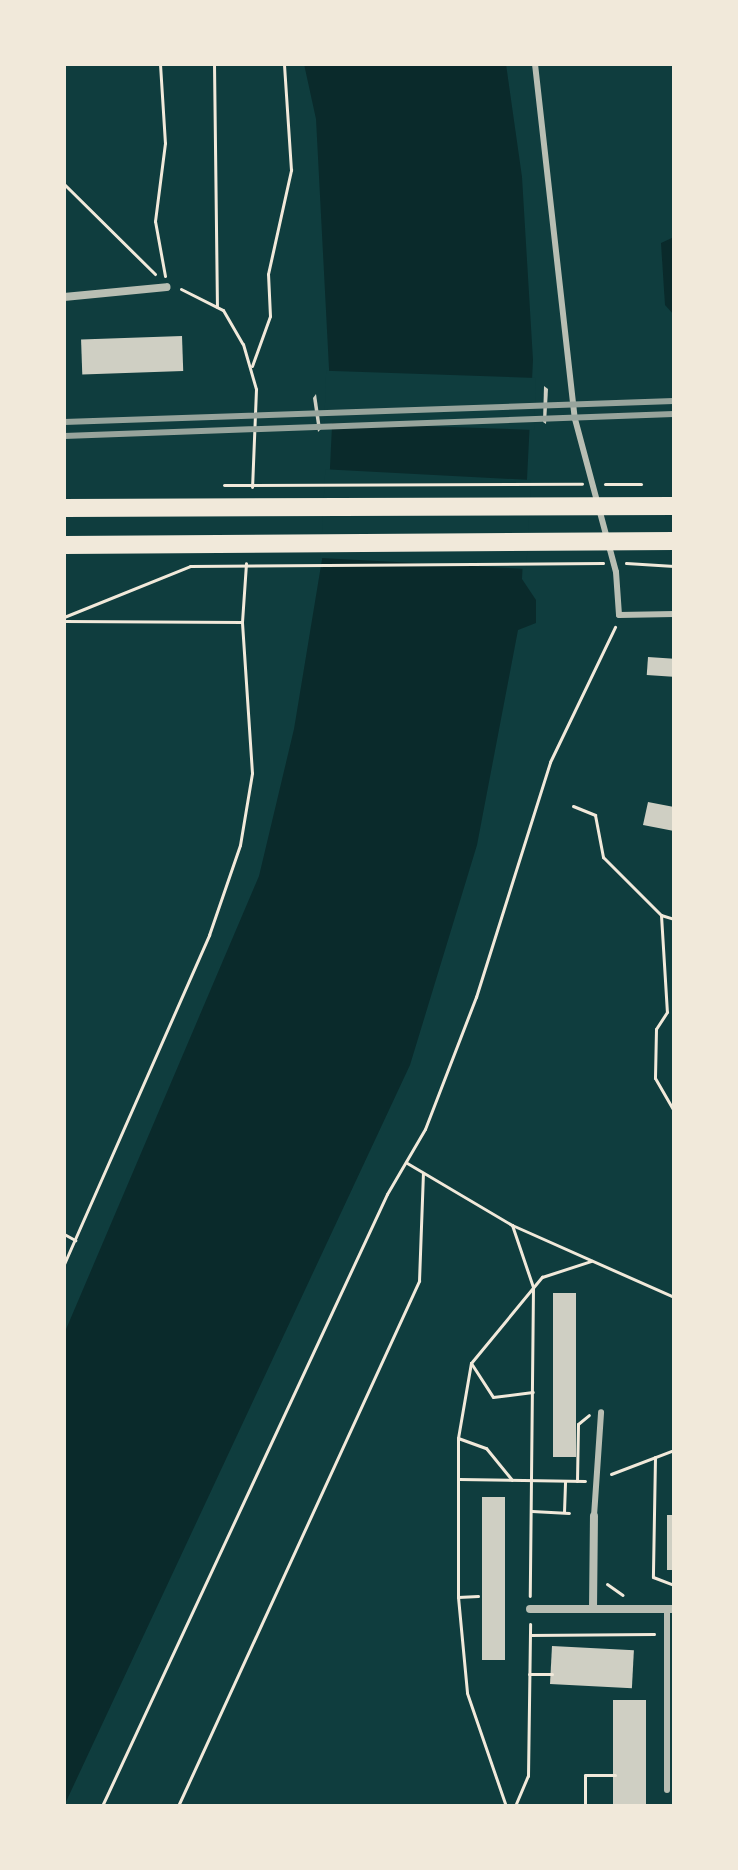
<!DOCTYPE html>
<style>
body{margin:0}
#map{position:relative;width:738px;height:1870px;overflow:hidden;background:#0f3d3e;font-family:Quicksand,sans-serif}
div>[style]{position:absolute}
.water>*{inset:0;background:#0a2a2b}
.pier>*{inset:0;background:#0f3d3e;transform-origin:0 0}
.building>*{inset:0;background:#cfcfc3;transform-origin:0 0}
.path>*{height:3px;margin:-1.5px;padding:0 1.5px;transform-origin:1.5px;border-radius:1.5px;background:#f1e9da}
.service>*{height:6px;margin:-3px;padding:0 3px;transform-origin:3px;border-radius:3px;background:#b8beb3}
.minor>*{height:8px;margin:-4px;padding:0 4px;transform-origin:4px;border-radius:4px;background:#b8beb3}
.primary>*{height:18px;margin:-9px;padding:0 9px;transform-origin:9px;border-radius:9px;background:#f1e9da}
.rail>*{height:6px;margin:-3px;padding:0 3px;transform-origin:3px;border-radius:3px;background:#97a49c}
span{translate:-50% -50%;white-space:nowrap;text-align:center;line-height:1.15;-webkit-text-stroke:8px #f1e9da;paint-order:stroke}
.frame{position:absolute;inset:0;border:66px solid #f1e9da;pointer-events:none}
</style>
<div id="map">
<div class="water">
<i style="clip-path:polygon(304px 64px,506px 64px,522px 177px,533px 360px,522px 579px,536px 600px,536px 623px,518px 630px,477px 845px,410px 1065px,64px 1806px,64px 1334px,259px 876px,294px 729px,327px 529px,332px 426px,316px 119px)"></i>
<i style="clip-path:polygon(674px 237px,674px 315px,665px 305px,661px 243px)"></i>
</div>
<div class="pier">
<i style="left:536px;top:378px;width:52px;height:210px;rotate:92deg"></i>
<i style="left:531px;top:480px;width:89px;height:206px;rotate:93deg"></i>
</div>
<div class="building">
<i style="left:182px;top:336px;width:35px;height:101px;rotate:88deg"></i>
<i style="clip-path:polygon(544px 386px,548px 389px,546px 424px,543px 422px)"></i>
<i style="clip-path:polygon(316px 394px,321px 429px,318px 432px,313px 398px)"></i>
<i style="left:648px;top:657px;width:26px;height:18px;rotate:4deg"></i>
<i style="clip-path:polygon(648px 802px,674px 807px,674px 831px,643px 825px)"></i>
<i style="left:553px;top:1293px;width:23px;height:164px"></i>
<i style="left:482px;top:1497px;width:23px;height:163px"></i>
<i style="left:667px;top:1515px;width:7px;height:55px"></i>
<i style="left:552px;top:1646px;width:82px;height:38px;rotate:3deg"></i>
<i style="left:613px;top:1700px;width:33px;height:106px"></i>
</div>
<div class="path">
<i style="left:160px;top:64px;width:79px;rotate:86.4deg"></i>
<i style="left:165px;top:143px;width:79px;rotate:97.3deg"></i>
<i style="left:155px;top:221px;width:56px;rotate:79.7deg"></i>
<i style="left:214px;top:64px;width:243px;rotate:89.3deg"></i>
<i style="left:64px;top:184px;width:128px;rotate:44.7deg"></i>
<i style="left:181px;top:289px;width:47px;rotate:26.6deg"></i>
<i style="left:223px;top:310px;width:39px;rotate:60deg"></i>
<i style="left:243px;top:344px;width:47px;rotate:73.9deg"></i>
<i style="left:256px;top:389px;width:98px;rotate:92.3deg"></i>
<i style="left:252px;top:366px;width:53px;rotate:-70.2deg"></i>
<i style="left:270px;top:316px;width:42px;rotate:-92.7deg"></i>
<i style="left:268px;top:274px;width:107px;rotate:-77.5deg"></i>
<i style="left:291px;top:170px;width:106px;rotate:-93.8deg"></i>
<i style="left:605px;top:484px;width:36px"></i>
<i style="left:224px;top:485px;width:358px;rotate:-0.2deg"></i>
<i style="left:626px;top:563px;width:48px;rotate:3.6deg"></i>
<i style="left:64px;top:617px;width:136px;rotate:-22deg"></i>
<i style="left:190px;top:566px;width:413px;rotate:-0.4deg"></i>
<i style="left:64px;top:621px;width:178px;rotate:0.3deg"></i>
<i style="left:573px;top:806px;width:24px;rotate:22deg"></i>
<i style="left:595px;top:815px;width:43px;rotate:79.2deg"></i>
<i style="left:603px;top:857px;width:82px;rotate:45deg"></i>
<i style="left:661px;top:915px;width:97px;rotate:86.5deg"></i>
<i style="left:667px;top:1012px;width:20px;rotate:123deg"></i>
<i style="left:656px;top:1029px;width:49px;rotate:91.2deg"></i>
<i style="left:655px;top:1078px;width:38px;rotate:60deg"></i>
<i style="left:661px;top:915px;width:14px;rotate:17deg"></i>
<i style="left:407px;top:1163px;width:122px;rotate:30.6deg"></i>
<i style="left:512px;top:1225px;width:177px;rotate:24deg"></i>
<i style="left:512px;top:1225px;width:65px;rotate:71.3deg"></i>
<i style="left:533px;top:1287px;width:309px;rotate:90.6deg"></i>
<i style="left:64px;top:1234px;width:13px;rotate:29deg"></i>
<i style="left:64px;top:1264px;width:360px;rotate:-66.2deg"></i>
<i style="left:209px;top:935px;width:95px;rotate:-71deg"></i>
<i style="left:240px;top:845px;width:73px;rotate:-80.5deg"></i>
<i style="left:252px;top:773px;width:151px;rotate:-93.8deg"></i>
<i style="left:242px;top:622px;width:59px;rotate:-86.1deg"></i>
<i style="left:471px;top:1363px;width:40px;rotate:57.1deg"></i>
<i style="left:493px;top:1397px;width:40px;rotate:-7.1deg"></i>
<i style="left:458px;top:1438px;width:30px;rotate:20deg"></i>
<i style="left:486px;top:1448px;width:41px;rotate:50.9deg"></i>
<i style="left:655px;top:1457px;width:120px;rotate:91deg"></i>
<i style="left:653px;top:1577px;width:22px;rotate:21deg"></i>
<i style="left:611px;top:1474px;width:67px;rotate:-20.9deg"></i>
<i style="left:459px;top:1479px;width:126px;rotate:0.9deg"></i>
<i style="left:577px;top:1481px;width:57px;rotate:-89deg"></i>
<i style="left:578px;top:1424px;width:14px;rotate:-39deg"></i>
<i style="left:532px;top:1511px;width:37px;rotate:3deg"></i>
<i style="left:564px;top:1512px;width:31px;rotate:-88deg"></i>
<i style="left:607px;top:1584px;width:19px;rotate:35deg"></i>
<i style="left:478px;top:1596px;width:20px;rotate:177deg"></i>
<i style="left:458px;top:1597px;width:159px;rotate:-90deg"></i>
<i style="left:458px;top:1438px;width:76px;rotate:-80.2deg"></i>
<i style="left:471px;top:1363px;width:112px;rotate:-50.5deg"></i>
<i style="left:542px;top:1277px;width:52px;rotate:-18.1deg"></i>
<i style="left:458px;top:1597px;width:96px;rotate:84.6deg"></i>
<i style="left:467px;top:1693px;width:120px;rotate:71deg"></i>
<i style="left:530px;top:1635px;width:124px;rotate:-0.5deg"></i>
<i style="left:529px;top:1674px;width:23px"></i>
<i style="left:102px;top:1806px;width:675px;rotate:-65.03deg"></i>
<i style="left:387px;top:1194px;width:75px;rotate:-59.7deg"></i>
<i style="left:425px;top:1129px;width:142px;rotate:-68.9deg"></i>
<i style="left:476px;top:997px;width:246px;rotate:-72.5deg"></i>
<i style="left:550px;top:762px;width:150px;rotate:-64.3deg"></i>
<i style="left:178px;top:1806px;width:578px;rotate:-65.34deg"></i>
<i style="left:419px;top:1281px;width:108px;rotate:-87.9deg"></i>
<i style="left:515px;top:1806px;width:33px;rotate:-67deg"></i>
<i style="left:528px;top:1776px;width:152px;rotate:-89.2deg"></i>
<i style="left:585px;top:1806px;width:31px;rotate:-90deg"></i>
<i style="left:585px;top:1775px;width:30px"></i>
</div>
<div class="service">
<i style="left:535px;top:64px;width:357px;rotate:83.6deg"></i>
<i style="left:575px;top:419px;width:158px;rotate:75deg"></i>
<i style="left:616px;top:572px;width:43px;rotate:86deg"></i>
<i style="left:619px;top:615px;width:55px;rotate:-1deg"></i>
<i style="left:594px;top:1516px;width:104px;rotate:-86.1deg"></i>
<i style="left:667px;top:1790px;width:181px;rotate:-90deg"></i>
</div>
<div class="minor">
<i style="left:64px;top:297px;width:103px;rotate:-5.5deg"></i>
<i style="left:530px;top:1609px;width:144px"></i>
<i style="left:593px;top:1609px;width:93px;rotate:-89.4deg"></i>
</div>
<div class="primary">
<i style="left:64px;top:508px;width:610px;rotate:-0.19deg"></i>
<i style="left:64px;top:545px;width:610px;rotate:-0.38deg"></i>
</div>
<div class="rail">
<i style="left:64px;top:422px;width:610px;rotate:-1.97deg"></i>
<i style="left:64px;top:436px;width:610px;rotate:-2.07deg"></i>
</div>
<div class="frame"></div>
</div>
